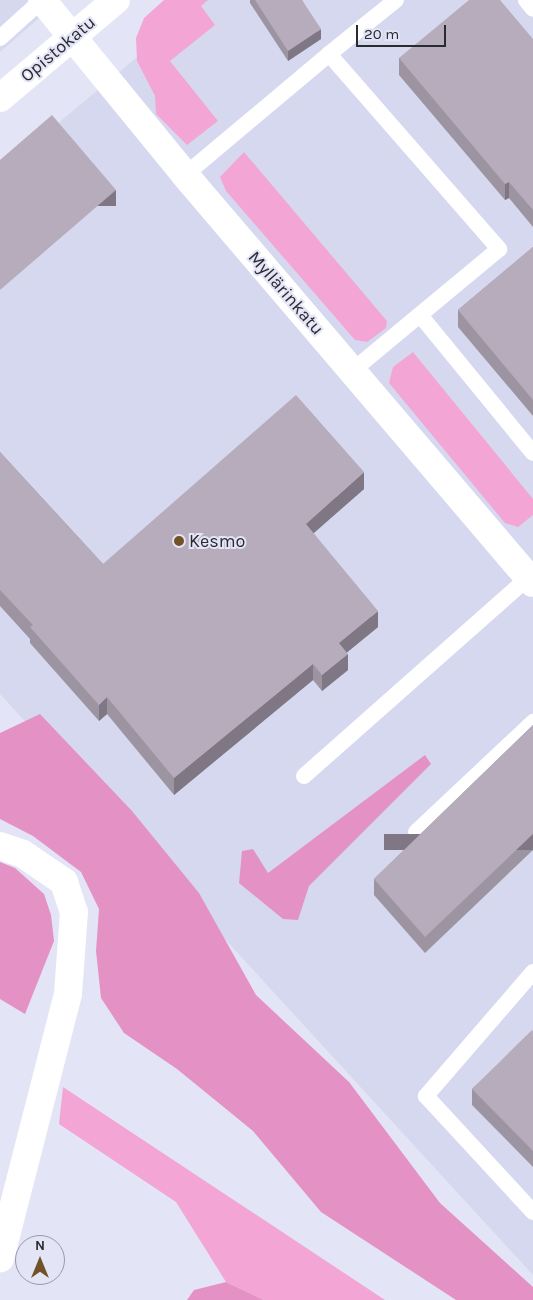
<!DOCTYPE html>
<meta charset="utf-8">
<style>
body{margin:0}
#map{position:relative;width:533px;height:1300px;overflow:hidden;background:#e3e4f6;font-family:Karla,sans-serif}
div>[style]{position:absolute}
.built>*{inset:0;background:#d6d8f0}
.green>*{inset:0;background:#f3a6d5}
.forest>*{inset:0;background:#e492c5}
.service>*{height:16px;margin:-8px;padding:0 8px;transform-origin:8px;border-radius:8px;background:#fff}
.minor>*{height:28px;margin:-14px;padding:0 14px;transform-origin:14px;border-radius:14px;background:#fff}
.wall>*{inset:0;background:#9d94a2}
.shaded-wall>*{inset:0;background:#7f7884;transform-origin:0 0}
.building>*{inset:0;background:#b6acbc}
.dots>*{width:14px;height:14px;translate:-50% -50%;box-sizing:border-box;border:2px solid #e3e4f6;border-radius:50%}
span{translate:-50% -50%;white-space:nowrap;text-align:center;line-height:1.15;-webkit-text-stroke:4px #e3e4f6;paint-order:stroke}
.street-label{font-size:18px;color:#2a2a31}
.poi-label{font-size:18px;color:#2a2a31}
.left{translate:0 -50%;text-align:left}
.north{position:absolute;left:15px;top:1235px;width:50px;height:50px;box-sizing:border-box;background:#e3e4f6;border:1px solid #999aa7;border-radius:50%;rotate:0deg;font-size:14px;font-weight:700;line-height:20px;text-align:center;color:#2a2a31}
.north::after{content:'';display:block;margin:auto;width:18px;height:22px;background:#725128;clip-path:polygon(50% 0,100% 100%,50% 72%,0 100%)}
.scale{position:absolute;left:356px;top:25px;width:90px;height:22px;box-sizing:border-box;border:2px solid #2a2a31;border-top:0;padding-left:6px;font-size:15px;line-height:18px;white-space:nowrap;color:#2a2a31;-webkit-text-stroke:4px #e3e4f6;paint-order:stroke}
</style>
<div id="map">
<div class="built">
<i style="clip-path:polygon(0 0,60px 0,0 52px)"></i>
<i style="clip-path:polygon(205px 0,533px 0,533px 1275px,0 694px,0 172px)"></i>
</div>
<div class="green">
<i style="clip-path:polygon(164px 0,208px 0,201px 6px,215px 25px,170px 61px,218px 121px,187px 145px,156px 114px,155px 96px,137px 61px,136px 38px,144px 18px)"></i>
<i style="clip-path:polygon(244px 152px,387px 321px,386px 328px,367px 342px,355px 340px,226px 191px,220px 177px)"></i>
<i style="clip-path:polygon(413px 352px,533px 499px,533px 515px,518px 527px,505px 523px,389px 383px,393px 367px)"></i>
<i style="clip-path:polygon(63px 1087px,385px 1300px,264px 1300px,226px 1282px,176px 1202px,59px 1124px)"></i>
</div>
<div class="forest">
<i style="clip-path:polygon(40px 714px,132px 811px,199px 893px,256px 995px,349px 1082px,440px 1203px,533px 1287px,533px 1300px,456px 1300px,321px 1212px,253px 1131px,177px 1069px,124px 1033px,101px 998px,96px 951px,99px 909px,81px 872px,33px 836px,0 819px,0 733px)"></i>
<i style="clip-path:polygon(425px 755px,431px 764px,309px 886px,298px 920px,283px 919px,239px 883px,242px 851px,253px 849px,268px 873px)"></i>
<i style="clip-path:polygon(0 862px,15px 868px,44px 894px,51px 915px,54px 941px,25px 1014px,0 999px)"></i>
<i style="clip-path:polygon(226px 1282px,264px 1300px,187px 1300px,194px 1290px)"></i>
</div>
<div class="service">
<i style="left:526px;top:0;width:11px;rotate:52deg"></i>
<i style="left:0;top:38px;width:57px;rotate:-42.1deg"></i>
<i style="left:329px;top:54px;width:86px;rotate:-38.9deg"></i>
<i style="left:185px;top:175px;width:188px;rotate:-40deg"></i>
<i style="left:329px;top:54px;width:259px;rotate:48.9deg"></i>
<i style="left:499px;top:249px;width:191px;rotate:140.3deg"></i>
<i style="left:420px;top:315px;width:178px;rotate:50.7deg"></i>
<i style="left:304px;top:776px;width:299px;rotate:-41.5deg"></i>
<i style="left:416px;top:832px;width:161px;rotate:-43.2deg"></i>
<i style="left:533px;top:972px;width:164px;rotate:130.8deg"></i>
<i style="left:426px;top:1096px;width:158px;rotate:47.3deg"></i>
</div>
<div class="minor">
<i style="left:42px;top:0;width:226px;rotate:50.7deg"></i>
<i style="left:185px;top:175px;width:536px;rotate:49.54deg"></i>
<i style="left:0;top:98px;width:152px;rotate:-40.2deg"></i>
<i style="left:0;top:846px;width:24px;rotate:19deg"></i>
<i style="left:23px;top:854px;width:50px;rotate:34.3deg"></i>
<i style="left:64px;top:882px;width:32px;rotate:72deg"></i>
<i style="left:74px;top:912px;width:82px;rotate:94.2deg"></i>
<i style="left:68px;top:994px;width:273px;rotate:104.4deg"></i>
</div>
<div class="wall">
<i style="clip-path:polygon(250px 0,302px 0,321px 39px,288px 61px,250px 3px)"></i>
<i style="clip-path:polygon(533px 39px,533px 227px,509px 198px,505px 200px,399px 75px,399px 58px)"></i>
<i style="clip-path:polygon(533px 247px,533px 416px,458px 327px,458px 310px)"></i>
<i style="clip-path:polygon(0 452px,103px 564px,364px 489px,313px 533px,378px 627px,347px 652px,348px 670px,322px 691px,313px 680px,174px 795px,107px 714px,99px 721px,30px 643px,30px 639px,0 606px)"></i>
<i style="clip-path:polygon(533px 725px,533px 850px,425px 953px,374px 895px,374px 879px)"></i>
<i style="clip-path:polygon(533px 1032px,533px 1167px,472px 1105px,472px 1089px)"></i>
</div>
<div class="shaded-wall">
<i style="clip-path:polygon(321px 29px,321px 39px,288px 61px,288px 51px)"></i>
<i style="clip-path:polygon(509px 182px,509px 198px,505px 200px,505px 184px)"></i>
<i style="left:116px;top:190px;width:16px;height:153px;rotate:90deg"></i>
<i style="clip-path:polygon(364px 472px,364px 489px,306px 540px,306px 524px)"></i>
<i style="clip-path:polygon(378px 611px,378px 627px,339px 659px,339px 643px)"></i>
<i style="clip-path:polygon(348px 654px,348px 670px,322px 691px,322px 675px)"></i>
<i style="clip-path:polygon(313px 664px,313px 680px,174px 795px,174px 778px)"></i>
<i style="clip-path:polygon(107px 697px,107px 714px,99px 721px,99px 705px)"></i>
<i style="left:533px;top:834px;width:16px;height:149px;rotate:90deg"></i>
</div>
<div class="building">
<i style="clip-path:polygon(255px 0,302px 0,321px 29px,288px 51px)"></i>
<i style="clip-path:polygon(469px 0,500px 0,533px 39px,533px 210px,509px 182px,505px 184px,399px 58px)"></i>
<i style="clip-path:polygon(52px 115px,116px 190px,0 290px,0 160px)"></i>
<i style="clip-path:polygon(533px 247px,533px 400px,458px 310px)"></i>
<i style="clip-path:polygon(296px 395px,364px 472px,306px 524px,378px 611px,339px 643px,348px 654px,322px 675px,313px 664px,174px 778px,107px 697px,99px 705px,30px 627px,33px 625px,0 590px,0 452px,103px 564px)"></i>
<i style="clip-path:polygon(533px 725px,533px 834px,425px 937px,374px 879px)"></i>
<i style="clip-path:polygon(532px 1030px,533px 1032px,533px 1151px,472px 1089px)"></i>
</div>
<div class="dots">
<i style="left:179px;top:541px;background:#725128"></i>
</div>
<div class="street-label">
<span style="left:58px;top:49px;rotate:-40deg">Opistokatu</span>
<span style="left:286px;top:293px;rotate:49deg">Myllärinkatu</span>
</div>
<div class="poi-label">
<span class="left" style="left:189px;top:541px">Kesmo</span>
</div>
<div class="north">N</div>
<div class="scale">20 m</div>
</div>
